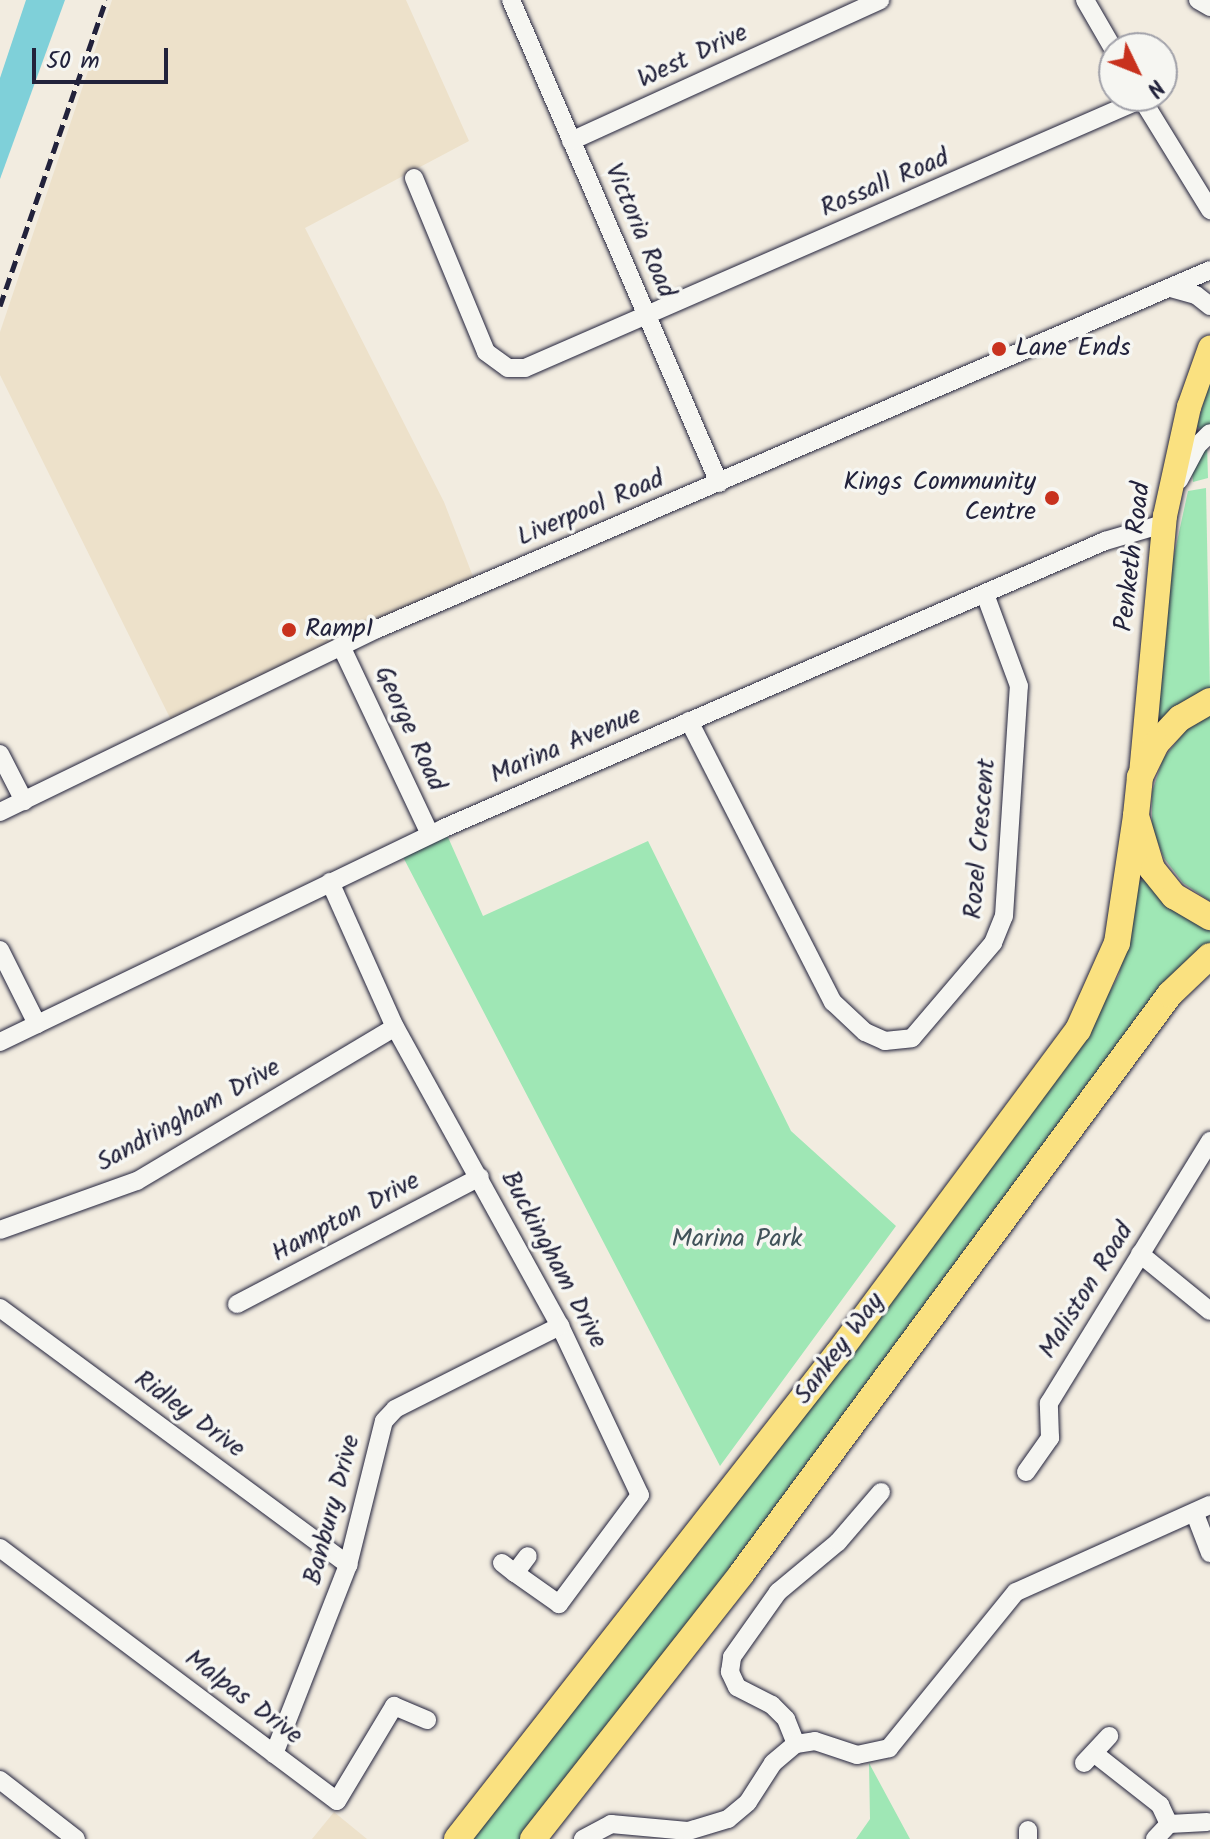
<!DOCTYPE html>
<style>
body{margin:0}
#map{position:relative;width:1210px;height:1839px;overflow:hidden;background:#f2ece0;font-family:Kalam,sans-serif}
div>[style]{position:absolute}
.built>*{inset:0;background:#ede1ca}
.green>*{inset:0;background:#9fe7b5}
.water>*{inset:0;background:#7fd0d9}
.roads{filter:drop-shadow(0 0 2px #22223b) drop-shadow(0 0 2px #22223b)}
.minor>*{height:18px;margin:-9px;padding:0 9px;transform-origin:9px;border-radius:9px;background:#f6f6f2}
.major>*{height:24px;margin:-12px;padding:0 12px;transform-origin:12px;border-radius:12px;background:#fae180}
.highway>*{height:26px;margin:-13px;padding:0 13px;transform-origin:13px;border-radius:13px;background:#fae180}
.rail>*{height:5px;margin-top:-2.5px;transform-origin:0;background:repeating-linear-gradient(90deg,#22223b 0 12px,transparent 0 18px)}
.dots>*{width:22px;height:22px;translate:-50% -50%;box-sizing:border-box;border:4px solid #f6f6f2;border-radius:50%}
span{translate:-50% -50%;white-space:nowrap;text-align:center;line-height:1.15;-webkit-text-stroke:7px #f6f6f2;paint-order:stroke}
.street-label{font-size:26px;color:#22223b}
.poi-label{font-size:26px;color:#22223b}
.left{translate:0 -50%;text-align:left}
.right{translate:-100% -50%;text-align:right}
.park-label{font-size:26px;color:#41535a}
.north{position:absolute;left:1098px;top:32px;width:80px;height:80px;box-sizing:border-box;background:#f6f6f2;border:2px solid #a1a1a9;border-radius:50%;rotate:133deg;font-size:22px;font-weight:700;line-height:32px;text-align:center;color:#22223b}
.north::after{content:'';display:block;margin:auto;width:28px;height:36px;background:#c8321e;clip-path:polygon(50% 0,100% 100%,50% 72%,0 100%)}
.scale{position:absolute;left:32px;top:48px;width:136px;height:36px;box-sizing:border-box;border:4px solid #22223b;border-top:0;padding-left:10px;font-size:24px;line-height:28px;white-space:nowrap;color:#22223b;-webkit-text-stroke:6px #f6f6f2;paint-order:stroke}
</style>
<div id="map">
<div class="built">
<i style="clip-path:polygon(112px 0,406px 0,469px 141px,305px 228px,444px 502px,474px 579px,172px 722px,0 375px,0 332px)"></i>
<i style="clip-path:polygon(334px 1812px,367px 1839px,312px 1839px)"></i>
</div>
<div class="green">
<i style="clip-path:polygon(1210px 380px,1210px 425px,1201px 430px,1197px 426px)"></i>
<i style="clip-path:polygon(1207px 444px,1208px 478px,1193px 482px,1192px 471px)"></i>
<i style="clip-path:polygon(1206px 488px,1210px 690px,1158px 723px,1171px 569px,1188px 491px)"></i>
<i style="clip-path:polygon(1210px 715px,1210px 901px,1183px 883px,1164px 858px,1152px 828px,1152px 792px,1163px 759px,1185px 731px)"></i>
<i style="clip-path:polygon(447px 835px,483px 916px,648px 841px,791px 1131px,896px 1226px,720px 1466px,403px 857px)"></i>
<i style="clip-path:polygon(1145px 880px,1176px 912px,1210px 930px,1210px 946px,522px 1839px,469px 1839px,711px 1537px,1080px 1045px,1119px 975px,1138px 881px)"></i>
<i style="clip-path:polygon(869px 1763px,910px 1839px,856px 1839px,870px 1819px)"></i>
</div>
<div class="water">
<i style="clip-path:polygon(26px 0,65px 0,0 179px,0 78px)"></i>
</div>
<div class="roads">
<div class="minor">
<i style="left:511px;top:0;width:526px;rotate:66.7deg"></i>
<i style="left:1085px;top:0;width:58px;rotate:59.9deg"></i>
<i style="left:1198px;top:0;width:14px;rotate:30deg"></i>
<i style="left:1140px;top:96px;width:134px;rotate:58.4deg"></i>
<i style="left:571px;top:141px;width:340px;rotate:-24.5deg"></i>
<i style="left:414px;top:178px;width:188px;rotate:67.5deg"></i>
<i style="left:486px;top:352px;width:27px;rotate:36deg"></i>
<i style="left:508px;top:368px;width:17px"></i>
<i style="left:525px;top:368px;width:673px;rotate:-23.56deg"></i>
<i style="left:1171px;top:288px;width:26px;rotate:16deg"></i>
<i style="left:1196px;top:295px;width:18px;rotate:38deg"></i>
<i style="left:1179px;top:480px;width:38px;rotate:-62deg"></i>
<i style="left:1197px;top:446px;width:18px;rotate:-45deg"></i>
<i style="left:341px;top:646px;width:208px;rotate:64.7deg"></i>
<i style="left:689px;top:721px;width:316px;rotate:62.9deg"></i>
<i style="left:833px;top:1002px;width:44px;rotate:43.2deg"></i>
<i style="left:865px;top:1032px;width:22px;rotate:24deg"></i>
<i style="left:885px;top:1041px;width:27px;rotate:-6deg"></i>
<i style="left:912px;top:1038px;width:125px;rotate:-49.5deg"></i>
<i style="left:993px;top:943px;width:29px;rotate:-68deg"></i>
<i style="left:1004px;top:916px;width:230px;rotate:-86.3deg"></i>
<i style="left:1019px;top:686px;width:98px;rotate:-110.3deg"></i>
<i style="left:0;top:754px;width:53px;rotate:62.9deg"></i>
<i style="left:0;top:812px;width:419px;rotate:-25.9deg"></i>
<i style="left:377px;top:629px;width:907px;rotate:-23.31deg"></i>
<i style="left:330px;top:882px;width:159px;rotate:65.9deg"></i>
<i style="left:395px;top:1027px;width:342px;rotate:61.1deg"></i>
<i style="left:560px;top:1326px;width:187px;rotate:64.7deg"></i>
<i style="left:640px;top:1495px;width:136px;rotate:126.6deg"></i>
<i style="left:559px;top:1604px;width:54px;rotate:-144.8deg"></i>
<i style="left:0;top:950px;width:83px;rotate:63.4deg"></i>
<i style="left:0;top:1042px;width:493px;rotate:-25.7deg"></i>
<i style="left:444px;top:828px;width:721px;rotate:-23.47deg"></i>
<i style="left:1105px;top:541px;width:60px;rotate:-16.3deg"></i>
<i style="left:0;top:1230px;width:145px;rotate:-19.7deg"></i>
<i style="left:137px;top:1181px;width:300px;rotate:-30.8deg"></i>
<i style="left:1140px;top:1254px;width:90px;rotate:39.2deg"></i>
<i style="left:237px;top:1304px;width:274px;rotate:-27.6deg"></i>
<i style="left:0;top:1308px;width:433px;rotate:36.4deg"></i>
<i style="left:1026px;top:1472px;width:42px;rotate:-54.8deg"></i>
<i style="left:1050px;top:1438px;width:35px;rotate:-92deg"></i>
<i style="left:1049px;top:1403px;width:308px;rotate:-58.4deg"></i>
<i style="left:1195px;top:1514px;width:42px;rotate:69deg"></i>
<i style="left:0;top:1548px;width:421px;rotate:36.9deg"></i>
<i style="left:337px;top:1801px;width:111px;rotate:-59deg"></i>
<i style="left:394px;top:1706px;width:36px;rotate:23deg"></i>
<i style="left:502px;top:1563px;width:16px;rotate:38deg"></i>
<i style="left:515px;top:1573px;width:21px;rotate:-53deg"></i>
<i style="left:796px;top:1744px;width:27px;rotate:-112deg"></i>
<i style="left:786px;top:1719px;width:20px;rotate:-135deg"></i>
<i style="left:772px;top:1705px;width:39px;rotate:-153deg"></i>
<i style="left:737px;top:1687px;width:17px;rotate:-115deg"></i>
<i style="left:730px;top:1672px;width:15px;rotate:-82deg"></i>
<i style="left:732px;top:1657px;width:80px;rotate:-54.7deg"></i>
<i style="left:778px;top:1592px;width:78px;rotate:-39.8deg"></i>
<i style="left:838px;top:1542px;width:66px;rotate:-49.3deg"></i>
<i style="left:274px;top:1754px;width:203px;rotate:-68.6deg"></i>
<i style="left:348px;top:1565px;width:148px;rotate:-76deg"></i>
<i style="left:384px;top:1421px;width:16px;rotate:-47deg"></i>
<i style="left:395px;top:1409px;width:185px;rotate:-26.7deg"></i>
<i style="left:1095px;top:1754px;width:83px;rotate:38.1deg"></i>
<i style="left:1160px;top:1805px;width:21px;rotate:65deg"></i>
<i style="left:1084px;top:1763px;width:37px;rotate:-47deg"></i>
<i style="left:0;top:1780px;width:96px;rotate:37.8deg"></i>
<i style="left:1028px;top:1830px;width:9px;rotate:90deg"></i>
<i style="left:583px;top:1839px;width:32px;rotate:-28deg"></i>
<i style="left:611px;top:1824px;width:77px;rotate:5.2deg"></i>
<i style="left:688px;top:1831px;width:42px;rotate:-16.7deg"></i>
<i style="left:728px;top:1819px;width:26px;rotate:-40deg"></i>
<i style="left:748px;top:1802px;width:46px;rotate:-57.3deg"></i>
<i style="left:773px;top:1763px;width:30px;rotate:-40deg"></i>
<i style="left:796px;top:1744px;width:19px;rotate:-9deg"></i>
<i style="left:815px;top:1741px;width:44px;rotate:18.4deg"></i>
<i style="left:857px;top:1755px;width:33px;rotate:-12deg"></i>
<i style="left:889px;top:1748px;width:201px;rotate:-50.9deg"></i>
<i style="left:1016px;top:1592px;width:213px;rotate:-24.2deg"></i>
<i style="left:1155px;top:1839px;width:21px;rotate:-47deg"></i>
<i style="left:1169px;top:1824px;width:38px;rotate:-3deg"></i>
</div>
<div class="major">
<i style="left:1141px;top:774px;width:259px;rotate:-84.7deg"></i>
<i style="left:1165px;top:516px;width:112px;rotate:-77.6deg"></i>
<i style="left:1189px;top:407px;width:63px;rotate:-70.4deg"></i>
</div>
<div class="highway">
<i style="left:1210px;top:701px;width:34px;rotate:150deg"></i>
<i style="left:1180px;top:718px;width:35px;rotate:133deg"></i>
<i style="left:1156px;top:744px;width:37px;rotate:116deg"></i>
<i style="left:1140px;top:777px;width:39px;rotate:96deg"></i>
<i style="left:1136px;top:816px;width:55px;rotate:73.2deg"></i>
<i style="left:1152px;top:869px;width:35px;rotate:51deg"></i>
<i style="left:1174px;top:896px;width:42px;rotate:30.3deg"></i>
<i style="left:457px;top:1839px;width:618px;rotate:-51.91deg"></i>
<i style="left:838px;top:1353px;width:402px;rotate:-53.4deg"></i>
<i style="left:1078px;top:1030px;width:95px;rotate:-65.9deg"></i>
<i style="left:1117px;top:943px;width:128px;rotate:-81.5deg"></i>
<i style="left:533px;top:1839px;width:338px;rotate:-51.8deg"></i>
<i style="left:742px;top:1573px;width:720px;rotate:-53.53deg"></i>
<i style="left:1170px;top:994px;width:55px;rotate:-43.5deg"></i>
</div>
</div>
<div class="rail">
<i style="left:0;top:306px;width:324px;rotate:-70.9deg"></i>
</div>
<div class="dots">
<i style="left:999px;top:349px;background:#c8321e"></i>
<i style="left:1052px;top:498px;background:#c8321e"></i>
<i style="left:289px;top:630px;background:#c8321e"></i>
</div>
<div class="street-label">
<span style="left:693px;top:57px;rotate:-25deg">West Drive</span>
<span style="left:885px;top:184px;rotate:-23deg">Rossall Road</span>
<span style="left:639px;top:231px;rotate:67deg">Victoria Road</span>
<span style="left:591px;top:509px;rotate:-23deg">Liverpool Road</span>
<span style="left:1134px;top:557px;rotate:-83deg">Penketh Road</span>
<span style="left:409px;top:729px;rotate:65deg">George Road</span>
<span style="left:566px;top:746px;rotate:-23deg">Marina Avenue</span>
<span style="left:981px;top:839px;rotate:-85deg">Rozel Crescent</span>
<span style="left:189px;top:1116px;rotate:-29deg">Sandringham Drive</span>
<span style="left:346px;top:1218px;rotate:-28deg">Hampton Drive</span>
<span style="left:553px;top:1260px;rotate:62deg">Buckingham Drive</span>
<span style="left:1087px;top:1291px;rotate:-58deg">Maliston Road</span>
<span style="left:840px;top:1349px;rotate:-53deg">Sankey Way</span>
<span style="left:189px;top:1415px;rotate:36deg">Ridley Drive</span>
<span style="left:333px;top:1510px;rotate:-75deg">Banbury Drive</span>
<span style="left:243px;top:1698px;rotate:37deg">Malpas Drive</span>
</div>
<div class="poi-label">
<span class="left" style="left:1015px;top:349px">Lane Ends</span>
<span class="right" style="left:1036px;top:498px">Kings Community<br>Centre</span>
<span class="left" style="left:305px;top:630px">Ramp1</span>
</div>
<div class="park-label">
<span style="left:737px;top:1240px">Marina Park</span>
</div>
<div class="north">N</div>
<div class="scale">50 m</div>
</div>
